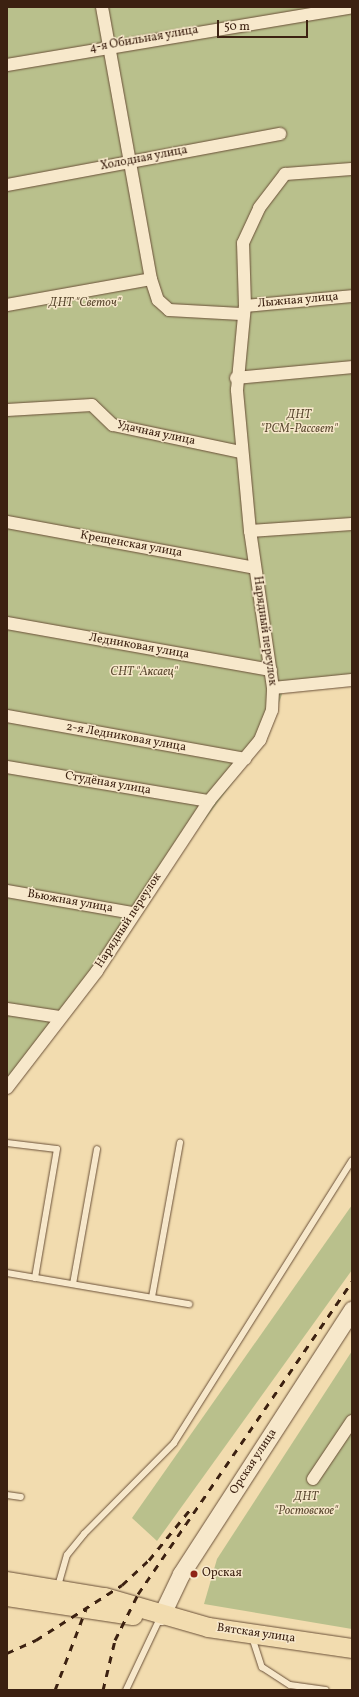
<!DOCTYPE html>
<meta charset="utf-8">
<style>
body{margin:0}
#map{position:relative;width:359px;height:1697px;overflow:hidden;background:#f2dcaf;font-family:Vollkorn,serif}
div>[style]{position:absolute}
.green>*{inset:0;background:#b9c08c}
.roads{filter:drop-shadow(0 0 1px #6a5038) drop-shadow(0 0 1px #6a5038)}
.service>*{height:6px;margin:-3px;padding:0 3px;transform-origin:3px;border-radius:3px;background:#f7e8cb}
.minor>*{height:12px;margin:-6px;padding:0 6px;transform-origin:6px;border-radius:6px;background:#f7e8cb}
.secondary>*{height:17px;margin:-8.5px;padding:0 8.5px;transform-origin:8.5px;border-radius:8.5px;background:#f7e8cb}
.primary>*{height:19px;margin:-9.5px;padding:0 9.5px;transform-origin:9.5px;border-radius:9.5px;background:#f2dcaf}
.rail>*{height:3px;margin-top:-1.5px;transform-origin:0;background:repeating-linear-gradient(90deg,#3c2111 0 7px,transparent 0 14px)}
.dots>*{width:11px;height:11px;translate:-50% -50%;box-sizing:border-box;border:2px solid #f7e8cb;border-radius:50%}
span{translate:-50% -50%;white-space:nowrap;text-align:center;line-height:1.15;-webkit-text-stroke:3px #f7e8cb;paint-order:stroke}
.street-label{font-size:12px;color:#3c2111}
.park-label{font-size:12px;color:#5b4930;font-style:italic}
.poi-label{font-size:12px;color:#3c2111}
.left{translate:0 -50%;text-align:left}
.frame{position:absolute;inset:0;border:8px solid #3c2111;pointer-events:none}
.scale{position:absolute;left:217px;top:20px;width:91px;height:18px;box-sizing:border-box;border:2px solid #3c2111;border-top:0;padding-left:5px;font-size:12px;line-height:14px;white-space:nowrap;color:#3c2111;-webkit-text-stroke:3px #f7e8cb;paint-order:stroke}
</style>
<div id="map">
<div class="green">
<i style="clip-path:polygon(7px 7px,352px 7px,352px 680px,284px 689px,266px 738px,135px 913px,7px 1095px)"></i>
<i style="clip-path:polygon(352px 1205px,352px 1270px,157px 1541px,132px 1518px)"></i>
<i style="clip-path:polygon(352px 1351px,352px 1629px,204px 1604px,217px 1559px)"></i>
</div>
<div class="roads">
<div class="service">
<i style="left:7px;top:1143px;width:50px;rotate:6.8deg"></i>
<i style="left:57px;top:1149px;width:131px;rotate:99.7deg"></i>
<i style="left:7px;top:1273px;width:185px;rotate:9.7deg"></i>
<i style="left:73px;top:1284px;width:137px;rotate:-79.9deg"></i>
<i style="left:152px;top:1297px;width:157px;rotate:-79.7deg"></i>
<i style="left:7px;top:1495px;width:14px;rotate:8deg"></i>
<i style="left:58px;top:1586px;width:32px;rotate:-74deg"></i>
<i style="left:67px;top:1555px;width:27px;rotate:-51deg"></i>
<i style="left:84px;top:1534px;width:128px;rotate:-45.3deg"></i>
<i style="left:174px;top:1443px;width:334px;rotate:-57.8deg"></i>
<i style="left:252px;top:1637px;width:32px;rotate:72deg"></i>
<i style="left:262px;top:1667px;width:33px;rotate:33deg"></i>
<i style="left:290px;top:1685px;width:36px;rotate:8deg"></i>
<i style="left:126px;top:1690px;width:80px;rotate:-64.7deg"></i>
</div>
<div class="minor">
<i style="left:102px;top:7px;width:276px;rotate:79.8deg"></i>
<i style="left:7px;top:65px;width:350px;rotate:-9.5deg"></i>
<i style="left:7px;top:185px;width:278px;rotate:-10.6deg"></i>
<i style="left:7px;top:305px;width:146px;rotate:-10.2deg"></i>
<i style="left:151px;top:279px;width:22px;rotate:72deg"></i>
<i style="left:158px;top:300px;width:15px;rotate:42deg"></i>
<i style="left:169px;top:310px;width:72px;rotate:3.2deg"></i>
<i style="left:245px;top:306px;width:107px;rotate:-5.3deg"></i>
<i style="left:236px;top:378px;width:117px;rotate:-5.4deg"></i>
<i style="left:7px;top:410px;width:85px;rotate:-3.4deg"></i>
<i style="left:92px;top:405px;width:29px;rotate:44deg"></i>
<i style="left:113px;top:425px;width:131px;rotate:11.9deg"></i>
<i style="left:7px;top:522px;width:252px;rotate:10.5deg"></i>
<i style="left:250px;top:531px;width:102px;rotate:-3.9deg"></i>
<i style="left:7px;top:623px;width:268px;rotate:10.1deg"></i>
<i style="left:273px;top:688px;width:79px;rotate:-5.8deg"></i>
<i style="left:7px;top:716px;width:242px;rotate:10.2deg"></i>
<i style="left:7px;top:767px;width:205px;rotate:9.6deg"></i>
<i style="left:7px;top:891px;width:128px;rotate:9.9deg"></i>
<i style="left:7px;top:1009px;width:53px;rotate:8.7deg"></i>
<i style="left:7px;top:1088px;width:148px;rotate:-52.4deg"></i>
<i style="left:97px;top:971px;width:204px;rotate:-56.6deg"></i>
<i style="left:209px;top:801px;width:80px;rotate:-50.1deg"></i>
<i style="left:260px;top:740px;width:32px;rotate:-68deg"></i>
<i style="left:272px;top:710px;width:22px;rotate:-87deg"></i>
<i style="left:273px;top:688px;width:159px;rotate:-98.3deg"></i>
<i style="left:250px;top:531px;width:142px;rotate:-95.3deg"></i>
<i style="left:237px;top:390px;width:84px;rotate:-84.6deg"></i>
<i style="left:245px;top:306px;width:63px;rotate:-91.8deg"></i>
<i style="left:243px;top:243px;width:38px;rotate:-65deg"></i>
<i style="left:259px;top:208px;width:43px;rotate:-52.6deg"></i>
<i style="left:285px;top:174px;width:67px;rotate:-4.3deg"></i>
<i style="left:313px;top:1479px;width:70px;rotate:-56.1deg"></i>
</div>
<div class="secondary">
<i style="left:161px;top:1616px;width:47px;rotate:-64.5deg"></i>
<i style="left:181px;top:1574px;width:315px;rotate:-57.1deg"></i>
</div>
<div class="primary">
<i style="left:7px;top:1581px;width:98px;rotate:9.4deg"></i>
<i style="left:104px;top:1597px;width:108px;rotate:16.1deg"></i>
<i style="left:208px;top:1627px;width:146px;rotate:8.3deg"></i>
<i style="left:7px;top:1596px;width:127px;rotate:8.6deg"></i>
</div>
</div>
<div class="rail">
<i style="left:7px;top:1653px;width:32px;rotate:-24deg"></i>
<i style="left:36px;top:1640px;width:102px;rotate:-32.6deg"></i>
<i style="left:122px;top:1585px;width:37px;rotate:-43deg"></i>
<i style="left:149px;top:1560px;width:68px;rotate:-50.9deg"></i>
<i style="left:55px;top:1690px;width:87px;rotate:-69.1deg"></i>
<i style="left:103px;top:1690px;width:51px;rotate:-76.5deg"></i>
<i style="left:115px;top:1640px;width:51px;rotate:-63.4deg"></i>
<i style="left:138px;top:1594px;width:379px;rotate:-55.6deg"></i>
</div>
<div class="dots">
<i style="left:194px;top:1574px;background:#8f2418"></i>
</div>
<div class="street-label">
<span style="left:144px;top:40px;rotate:-10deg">4-я Обильная улица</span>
<span style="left:144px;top:159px;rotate:-11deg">Холодная улица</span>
<span style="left:298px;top:301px;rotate:-5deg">Лыжная улица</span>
<span style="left:156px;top:434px;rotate:12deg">Удачная улица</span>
<span style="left:131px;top:545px;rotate:10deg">Крещенская улица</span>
<span style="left:264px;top:631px;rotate:82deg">Нарядный переулок</span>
<span style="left:139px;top:647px;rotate:10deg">Ледниковая улица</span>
<span style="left:126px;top:738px;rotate:10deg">2-я Ледниковая улица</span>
<span style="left:108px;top:784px;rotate:10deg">Студёная улица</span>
<span style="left:70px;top:902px;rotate:10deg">Вьюжная улица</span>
<span style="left:129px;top:921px;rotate:-57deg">Нарядный переулок</span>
<span style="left:254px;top:1462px;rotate:-57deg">Орская улица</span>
<span style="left:256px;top:1634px;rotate:8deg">Вятская улица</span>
</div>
<div class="park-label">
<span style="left:85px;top:304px">ДНТ "Светоч"</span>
<span style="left:299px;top:423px">ДНТ<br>"РСМ-Рассвет"</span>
<span style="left:144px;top:673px">СНТ "Аксаец"</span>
<span style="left:306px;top:1505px">ДНТ<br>"Ростовское"</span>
</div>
<div class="poi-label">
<span class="left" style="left:202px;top:1574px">Орская</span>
</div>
<div class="frame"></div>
<div class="scale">50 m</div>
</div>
